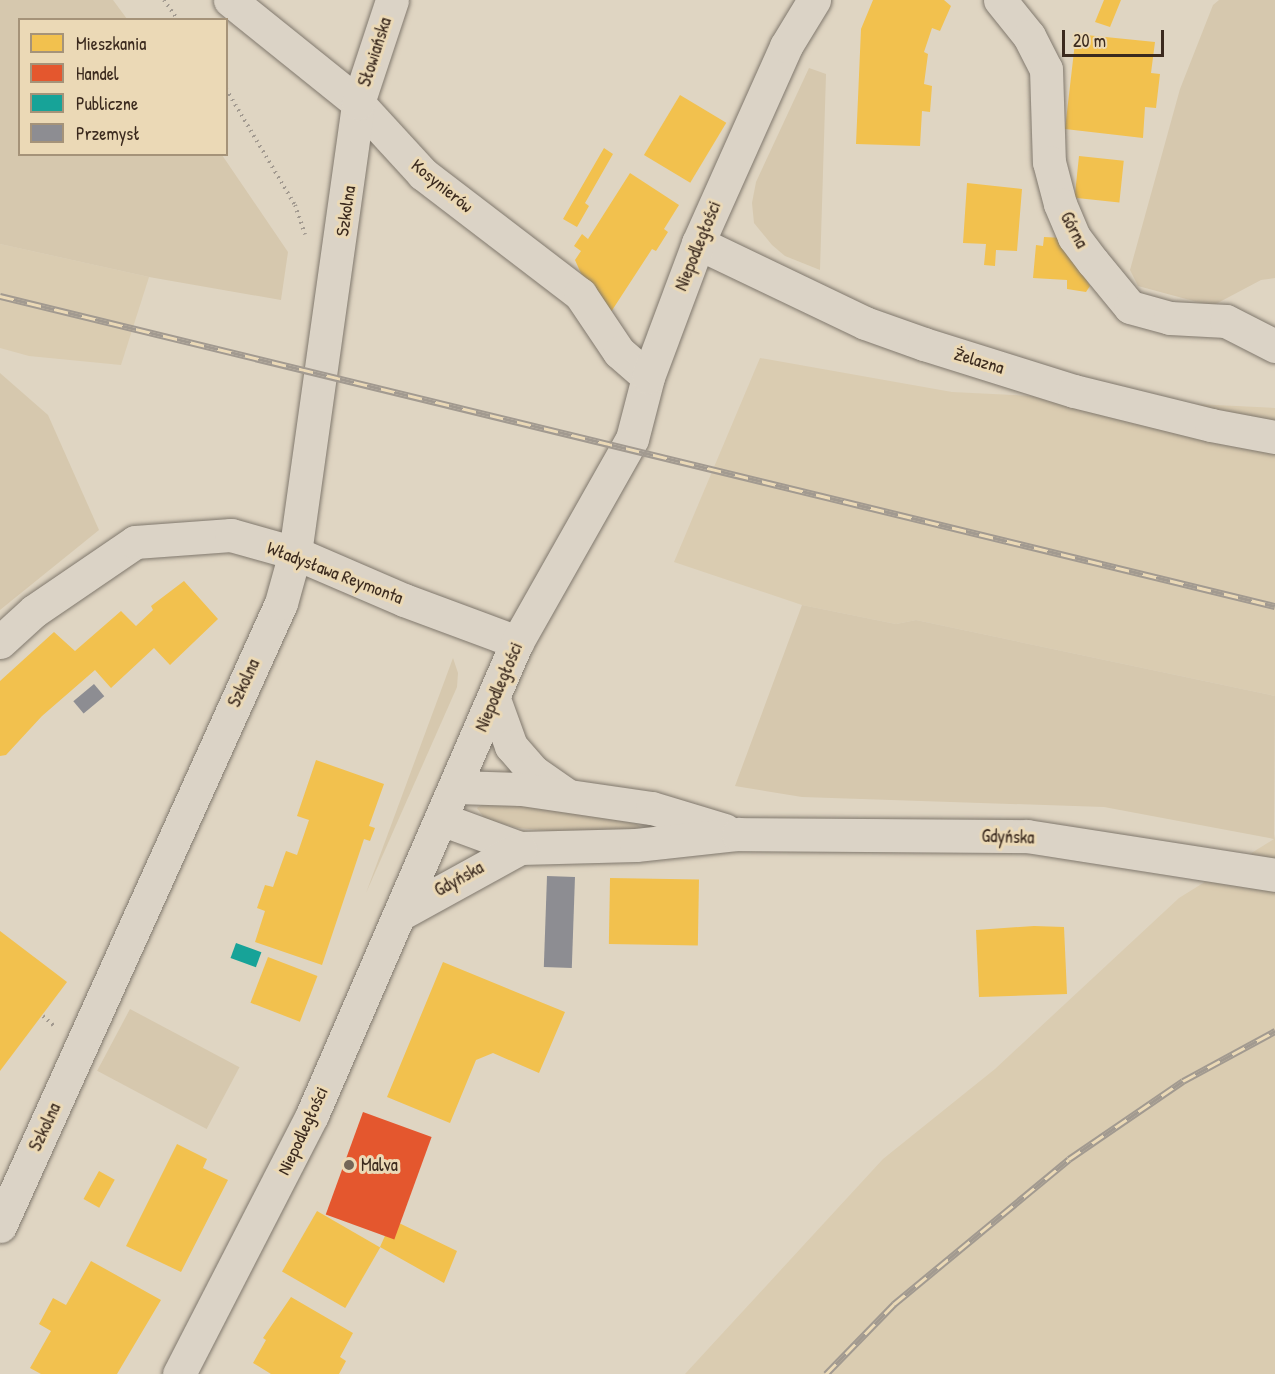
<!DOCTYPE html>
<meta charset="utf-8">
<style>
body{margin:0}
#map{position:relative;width:1275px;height:1374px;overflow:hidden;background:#dfd5c2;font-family:"Patrick Hand",sans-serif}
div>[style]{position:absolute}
.built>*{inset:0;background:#daccb1}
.green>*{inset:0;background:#d6c8ae;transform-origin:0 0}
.homes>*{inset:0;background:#f2c14e;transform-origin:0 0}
.shops>*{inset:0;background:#e4572e;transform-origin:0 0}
.public>*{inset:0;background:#17a398;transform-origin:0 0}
.industry>*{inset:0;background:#8d8d92;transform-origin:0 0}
.path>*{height:4px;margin-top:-2px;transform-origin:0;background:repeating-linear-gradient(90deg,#a29a90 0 1.5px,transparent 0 6px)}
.roads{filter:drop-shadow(0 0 2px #80786d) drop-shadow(0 0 2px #80786d)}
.street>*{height:33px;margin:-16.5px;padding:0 16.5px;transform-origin:16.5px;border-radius:16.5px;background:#dbd3c6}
.secondary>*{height:33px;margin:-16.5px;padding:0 16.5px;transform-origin:16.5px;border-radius:16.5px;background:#dbd3c6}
.rail>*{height:7px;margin-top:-3.5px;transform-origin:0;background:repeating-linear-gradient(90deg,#ebd9b6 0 14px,#a29a90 0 28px);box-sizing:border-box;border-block:2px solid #a29a90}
.dots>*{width:16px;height:16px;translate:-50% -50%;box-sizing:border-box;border:3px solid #ebd9b6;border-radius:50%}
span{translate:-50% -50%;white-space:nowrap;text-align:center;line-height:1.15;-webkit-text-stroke:6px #ebd9b6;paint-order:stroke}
.street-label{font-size:18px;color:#3b2a1e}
.poi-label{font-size:18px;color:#3b2a1e}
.left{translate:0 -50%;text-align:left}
.legend{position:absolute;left:18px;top:18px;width:210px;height:138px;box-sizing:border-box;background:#ebd9b6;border:2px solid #a59379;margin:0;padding:8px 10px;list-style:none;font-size:18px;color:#3b2a1e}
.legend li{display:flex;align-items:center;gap:12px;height:30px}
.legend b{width:30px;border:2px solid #a59379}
.scale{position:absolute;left:1062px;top:30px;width:102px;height:27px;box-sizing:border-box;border:3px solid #3b2a1e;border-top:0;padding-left:8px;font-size:18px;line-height:21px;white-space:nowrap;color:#3b2a1e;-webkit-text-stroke:4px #ebd9b6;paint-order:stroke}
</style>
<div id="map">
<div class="built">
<i style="clip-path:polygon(0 244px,149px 277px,121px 365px,29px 356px,0 348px)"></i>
<i style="clip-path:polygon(760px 358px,952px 392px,1275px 408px,1275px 696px,916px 620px,896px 624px,802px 605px,674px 562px)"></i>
<i style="clip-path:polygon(1275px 834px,1275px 1374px,685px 1374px,883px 1159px,995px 1069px,1179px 898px,1274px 839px)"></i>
</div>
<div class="green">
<i style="clip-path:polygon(0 0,113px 0,127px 19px,20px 20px,20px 154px,222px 155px,288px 252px,281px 300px,149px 277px,0 244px)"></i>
<i style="clip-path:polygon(1219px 0,1275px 0,1275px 278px,1261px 280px,1212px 306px,1138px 286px,1130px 270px,1180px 89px,1213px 5px)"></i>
<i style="clip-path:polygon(809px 68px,826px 74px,820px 270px,785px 256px,772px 245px,754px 223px,752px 203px,756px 182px)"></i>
<i style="clip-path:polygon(0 373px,48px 415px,99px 530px,0 610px)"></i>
<i style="clip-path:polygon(802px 605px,896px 624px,916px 620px,1275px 696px,1274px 839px,1104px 807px,802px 797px,735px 786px)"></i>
<i style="clip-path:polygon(453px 658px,458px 673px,457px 687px,366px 893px)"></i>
<i style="clip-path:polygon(505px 799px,637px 824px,642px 829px,563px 832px,518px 828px,485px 819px,477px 808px,489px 800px)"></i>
<i style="left:130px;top:1009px;width:124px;height:70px;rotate:28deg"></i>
</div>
<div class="homes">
<i style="clip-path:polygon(873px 0,944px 0,951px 6px,940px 31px,932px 28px,924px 52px,928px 54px,924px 84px,932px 86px,930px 112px,922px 111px,920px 146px,856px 144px,861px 29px)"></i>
<i style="clip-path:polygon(1104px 0,1121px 0,1110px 27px,1095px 22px)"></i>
<i style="clip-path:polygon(1076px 34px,1155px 42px,1151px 73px,1160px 74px,1156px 108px,1145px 107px,1143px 138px,1065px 129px)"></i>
<i style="left:680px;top:95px;width:54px;height:70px;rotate:31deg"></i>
<i style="clip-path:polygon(604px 148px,613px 154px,585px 203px,589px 206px,577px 227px,563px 219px)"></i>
<i style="left:1079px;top:156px;width:45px;height:42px;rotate:6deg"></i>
<i style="clip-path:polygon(630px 173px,679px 205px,664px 229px,668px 232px,656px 251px,652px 249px,609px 315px,587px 287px,575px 260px,581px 251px,574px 246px,582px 234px,588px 239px)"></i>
<i style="clip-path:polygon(967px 183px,1022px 189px,1017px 251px,996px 250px,995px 266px,984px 265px,986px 244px,963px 243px)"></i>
<i style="clip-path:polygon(1044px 237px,1063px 238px,1090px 286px,1086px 292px,1067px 289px,1067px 280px,1033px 278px,1036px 245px,1043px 246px)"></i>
<i style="clip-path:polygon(184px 581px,218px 619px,170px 665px,154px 648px,111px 688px,95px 670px,42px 716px,6px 755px,0 756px,0 681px,54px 632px,75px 651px,121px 611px,136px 626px,153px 610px,151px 606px)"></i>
<i style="clip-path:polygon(316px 760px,384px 784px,369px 826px,375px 828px,370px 841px,364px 839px,322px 965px,255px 942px,265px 911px,257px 908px,265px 885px,273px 887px,286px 851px,297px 855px,309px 820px,297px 816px)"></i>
<i style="left:610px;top:878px;width:89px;height:66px;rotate:1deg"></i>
<i style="clip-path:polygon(1034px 926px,1064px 927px,1067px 994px,979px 997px,976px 930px)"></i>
<i style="clip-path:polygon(0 931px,67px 982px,0 1071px)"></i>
<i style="left:268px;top:957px;width:53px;height:49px;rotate:21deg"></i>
<i style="clip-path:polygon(443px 962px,565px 1012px,539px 1073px,493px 1053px,476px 1060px,450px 1123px,387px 1097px)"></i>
<i style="clip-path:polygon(177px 1144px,207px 1159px,203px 1168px,228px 1180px,181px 1272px,126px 1246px)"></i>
<i style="left:99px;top:1171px;width:18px;height:32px;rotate:29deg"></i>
<i style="left:317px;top:1211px;width:73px;height:70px;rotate:30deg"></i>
<i style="clip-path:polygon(399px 1223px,457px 1251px,444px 1283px,380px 1247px,388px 1229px,395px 1231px)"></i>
<i style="clip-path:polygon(91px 1261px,161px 1300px,117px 1374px,41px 1374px,30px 1368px,51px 1331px,39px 1324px,53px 1298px,66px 1305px)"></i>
<i style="clip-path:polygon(291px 1297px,353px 1333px,340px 1357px,346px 1361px,339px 1374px,271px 1374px,253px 1363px,266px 1340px,263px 1338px)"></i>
</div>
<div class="shops">
<i style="left:363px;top:1112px;width:73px;height:109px;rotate:20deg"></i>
</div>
<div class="public">
<i style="left:236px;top:943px;width:27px;height:16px;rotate:20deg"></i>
</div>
<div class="industry">
<i style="left:94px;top:684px;width:16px;height:27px;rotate:50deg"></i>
<i style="left:547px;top:876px;width:28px;height:91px;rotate:2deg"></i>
</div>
<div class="path">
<i style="left:164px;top:0;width:24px;rotate:55deg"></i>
<i style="left:226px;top:89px;width:135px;rotate:59.3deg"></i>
<i style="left:295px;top:205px;width:31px;rotate:71deg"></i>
<i style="left:43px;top:1016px;width:15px;rotate:42deg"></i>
</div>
<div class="roads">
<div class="street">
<i style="left:230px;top:0;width:164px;rotate:38.8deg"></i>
<i style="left:358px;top:103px;width:96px;rotate:47.5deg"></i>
<i style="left:423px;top:174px;width:198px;rotate:37.4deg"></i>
<i style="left:580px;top:294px;width:70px;rotate:56.1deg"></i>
<i style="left:619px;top:352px;width:38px;rotate:41deg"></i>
<i style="left:1000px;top:0;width:46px;rotate:51.1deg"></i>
<i style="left:1029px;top:36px;width:37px;rotate:63deg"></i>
<i style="left:1046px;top:69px;width:93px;rotate:88.2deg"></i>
<i style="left:1049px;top:162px;width:43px;rotate:75.3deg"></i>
<i style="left:1060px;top:204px;width:36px;rotate:67deg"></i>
<i style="left:1074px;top:237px;width:31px;rotate:53deg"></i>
<i style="left:1093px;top:262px;width:58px;rotate:50.6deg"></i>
<i style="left:1130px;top:307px;width:41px;rotate:15.4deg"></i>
<i style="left:1170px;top:318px;width:56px;rotate:3.1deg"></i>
<i style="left:1226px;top:321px;width:55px;rotate:27deg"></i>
<i style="left:698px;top:243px;width:185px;rotate:25.6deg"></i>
<i style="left:865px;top:323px;width:63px;rotate:19.6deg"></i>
<i style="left:924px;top:344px;width:157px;rotate:17.4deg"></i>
<i style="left:1074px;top:391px;width:141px;rotate:13.9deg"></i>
<i style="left:1211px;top:425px;width:65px;rotate:10.6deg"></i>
<i style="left:0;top:642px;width:46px;rotate:-42.4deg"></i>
<i style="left:34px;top:611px;width:122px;rotate:-34.3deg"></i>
<i style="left:135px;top:542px;width:96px;rotate:-4.2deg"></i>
<i style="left:231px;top:535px;width:66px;rotate:15.7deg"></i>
<i style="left:295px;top:553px;width:119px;rotate:23.3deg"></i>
<i style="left:404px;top:600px;width:121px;rotate:20.4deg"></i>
<i style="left:494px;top:699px;width:50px;rotate:70.1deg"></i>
<i style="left:511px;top:746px;width:35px;rotate:49deg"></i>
<i style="left:534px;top:772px;width:39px;rotate:35deg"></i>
<i style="left:455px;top:787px;width:66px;rotate:1.7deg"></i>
<i style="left:521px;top:789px;width:132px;rotate:8.3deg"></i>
<i style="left:652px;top:808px;width:76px;rotate:16.8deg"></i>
<i style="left:441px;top:819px;width:84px;rotate:20.2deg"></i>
<i style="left:520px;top:848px;width:116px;rotate:-1.5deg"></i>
<i style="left:636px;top:845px;width:103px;rotate:-6.2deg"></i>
<i style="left:738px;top:834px;width:289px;rotate:0.4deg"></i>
<i style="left:1027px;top:836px;width:251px;rotate:8.9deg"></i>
<i style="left:400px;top:914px;width:137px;rotate:-28.8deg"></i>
<i style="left:0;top:1226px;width:683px;rotate:-65.72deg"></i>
<i style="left:281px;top:603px;width:52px;rotate:-74.4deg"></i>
<i style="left:295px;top:553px;width:454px;rotate:-82deg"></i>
<i style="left:358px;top:103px;width:108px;rotate:-71.7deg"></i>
</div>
<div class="secondary">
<i style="left:179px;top:1374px;width:291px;rotate:-62.8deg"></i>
<i style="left:312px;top:1115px;width:516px;rotate:-66.57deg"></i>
<i style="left:517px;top:642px;width:233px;rotate:-60.5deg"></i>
<i style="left:632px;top:439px;width:64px;rotate:-75.5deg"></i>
<i style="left:648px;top:377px;width:143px;rotate:-69.5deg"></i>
<i style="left:698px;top:243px;width:216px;rotate:-65.9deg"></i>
<i style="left:786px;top:46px;width:54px;rotate:-58.7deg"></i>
</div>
</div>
<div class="rail">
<i style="left:0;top:296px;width:1312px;rotate:13.67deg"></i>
<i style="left:826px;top:1374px;width:98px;rotate:-45.8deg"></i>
<i style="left:894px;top:1304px;width:227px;rotate:-39.6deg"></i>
<i style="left:1069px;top:1159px;width:138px;rotate:-34.4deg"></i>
<i style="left:1183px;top:1081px;width:105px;rotate:-28.5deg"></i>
</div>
<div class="dots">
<i style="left:349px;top:1165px;background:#746657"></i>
</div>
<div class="street-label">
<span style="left:375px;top:52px;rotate:-72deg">Słowiańska</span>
<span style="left:442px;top:186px;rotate:39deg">Kosynierów</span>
<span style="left:346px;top:211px;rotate:-82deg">Szkolna</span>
<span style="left:1074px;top:230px;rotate:62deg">Górna</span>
<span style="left:698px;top:246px;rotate:-68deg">Niepodległości</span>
<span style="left:979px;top:361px;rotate:17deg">Żelazna</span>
<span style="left:335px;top:573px;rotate:21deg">Władysława Reymonta</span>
<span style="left:244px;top:683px;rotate:-65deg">Szkolna</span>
<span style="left:499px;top:687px;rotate:-67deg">Niepodległości</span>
<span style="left:1008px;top:837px;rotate:2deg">Gdyńska</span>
<span style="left:459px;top:879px;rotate:-29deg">Gdyńska</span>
<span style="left:45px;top:1127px;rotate:-65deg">Szkolna</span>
<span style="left:303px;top:1131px;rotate:-65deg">Niepodległości</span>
</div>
<div class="poi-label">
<span class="left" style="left:361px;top:1165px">Malva</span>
</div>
<ul class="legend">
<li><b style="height:16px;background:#f2c14e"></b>Mieszkania</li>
<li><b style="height:16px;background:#e4572e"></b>Handel</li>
<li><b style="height:16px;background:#17a398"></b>Publiczne</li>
<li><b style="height:16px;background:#8d8d92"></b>Przemysł</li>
</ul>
<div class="scale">20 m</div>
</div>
